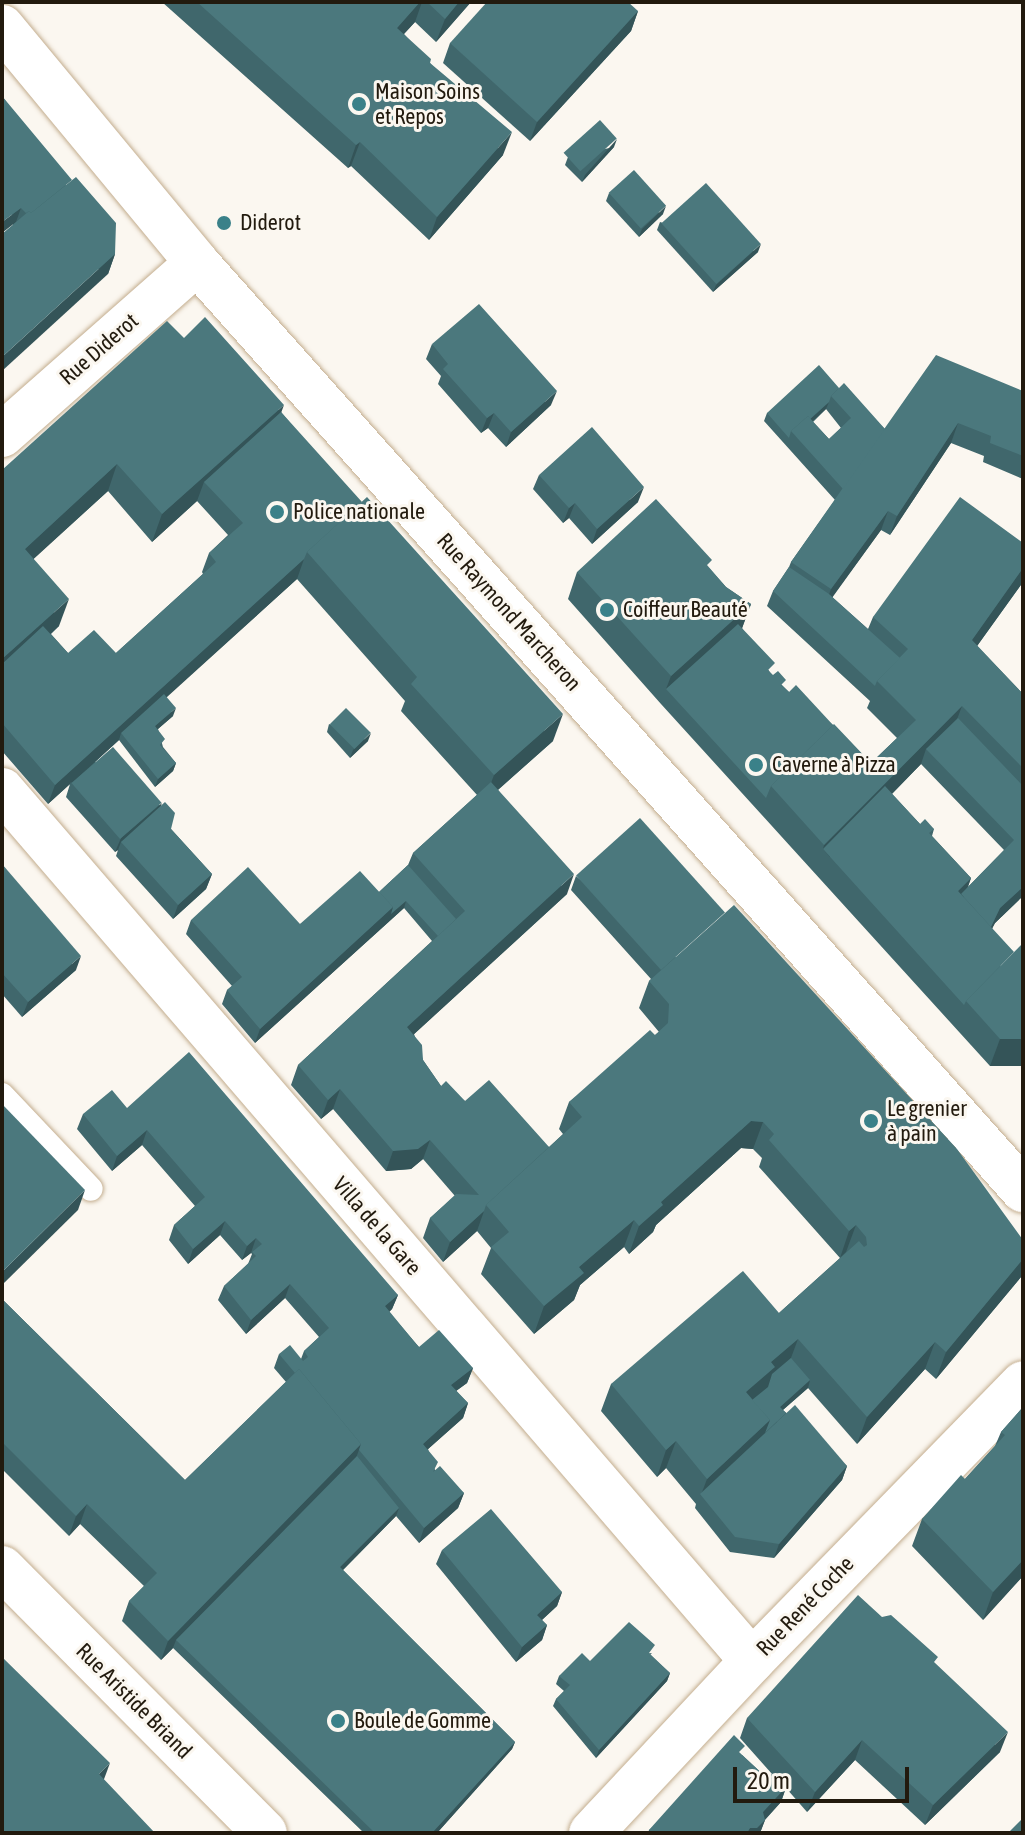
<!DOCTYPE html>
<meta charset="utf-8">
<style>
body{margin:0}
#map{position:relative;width:1025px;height:1835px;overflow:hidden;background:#fbf7f0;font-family:"Asap Condensed",sans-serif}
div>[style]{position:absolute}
.roads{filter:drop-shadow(0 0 2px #c3ad8e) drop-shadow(0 0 2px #c3ad8e)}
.lane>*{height:24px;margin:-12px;padding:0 12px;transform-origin:12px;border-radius:12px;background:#fff}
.street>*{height:44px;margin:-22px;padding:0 22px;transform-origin:22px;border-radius:22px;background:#fff}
.secondary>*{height:44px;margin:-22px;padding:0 22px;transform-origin:22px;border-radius:22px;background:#fff}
.wall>*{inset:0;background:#40676c}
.shaded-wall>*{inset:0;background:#345458}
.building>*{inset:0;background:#4b787d;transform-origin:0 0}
.dots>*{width:22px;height:22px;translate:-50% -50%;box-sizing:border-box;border:4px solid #fbf7f0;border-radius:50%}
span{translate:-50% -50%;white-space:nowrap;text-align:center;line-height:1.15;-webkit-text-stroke:6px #fbf7f0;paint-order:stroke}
.poi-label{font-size:22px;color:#221a0e}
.left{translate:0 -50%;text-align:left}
.street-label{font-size:22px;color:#221a0e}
.frame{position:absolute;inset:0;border:4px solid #221a0e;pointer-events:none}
.scale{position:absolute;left:733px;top:1767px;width:176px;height:36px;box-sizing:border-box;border:4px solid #221a0e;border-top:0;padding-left:10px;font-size:24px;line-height:28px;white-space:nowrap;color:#221a0e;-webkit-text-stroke:6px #fbf7f0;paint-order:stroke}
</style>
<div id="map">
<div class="roads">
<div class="lane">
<i style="left:2px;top:1095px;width:129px;rotate:46.6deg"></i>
</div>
<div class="street">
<i style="left:2px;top:435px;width:260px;rotate:-41.4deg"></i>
<i style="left:2px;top:790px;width:1149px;rotate:49.27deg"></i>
<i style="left:2px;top:1568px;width:373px;rotate:45.2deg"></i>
<i style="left:591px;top:1833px;width:236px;rotate:-46.9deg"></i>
<i style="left:752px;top:1661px;width:388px;rotate:-45.7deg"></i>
</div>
<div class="secondary">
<i style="left:2px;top:27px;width:306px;rotate:50.4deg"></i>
<i style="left:197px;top:263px;width:1242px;rotate:48.3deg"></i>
</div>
</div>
<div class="wall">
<i style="clip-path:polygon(162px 2px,471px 2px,436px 42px,415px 22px,404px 34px,430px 63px,503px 155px,429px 240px,351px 166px,348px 168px)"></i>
<i style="clip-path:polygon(638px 11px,631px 31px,530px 141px,443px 63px,450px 43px)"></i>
<i style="clip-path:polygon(2px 96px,115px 254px,108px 274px,13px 225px)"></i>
<i style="clip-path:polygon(614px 147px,582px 182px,565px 165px,568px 157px)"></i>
<i style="clip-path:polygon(609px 193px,663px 214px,639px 237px,606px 201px)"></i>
<i style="clip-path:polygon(660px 222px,758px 252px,713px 292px,657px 230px)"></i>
<i style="clip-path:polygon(evenodd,184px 338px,281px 412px,553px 741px,498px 790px,567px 894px,414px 1034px,423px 1060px,441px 1086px,465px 1101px,549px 1147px,563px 1134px,559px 1129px,569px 1102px,659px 1032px,639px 1008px,649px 981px,651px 979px,571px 890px,576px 876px,1023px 1240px,1023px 1271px,1021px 1277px,936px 1379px,925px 1369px,857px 1444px,808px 1388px,783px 1410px,847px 1466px,842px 1480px,774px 1558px,730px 1552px,695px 1508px,696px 1504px,666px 1468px,657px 1477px,601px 1411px,611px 1384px,779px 1313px,840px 1258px,759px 1167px,762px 1158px,753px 1149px,741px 1148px,656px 1225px,653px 1232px,629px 1254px,624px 1247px,580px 1285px,574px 1300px,534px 1334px,481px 1274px,491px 1248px,477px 1231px,443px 1262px,423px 1238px,430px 1218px,455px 1196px,423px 1159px,411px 1169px,386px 1171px,333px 1109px,321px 1119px,291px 1085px,298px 1065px,432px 941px,404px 908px,255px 1043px,222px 1004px,227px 990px,232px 986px,186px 934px,191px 920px,300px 924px,379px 892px,408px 865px,413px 853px,477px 795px,401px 711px,405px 701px,297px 579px,166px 697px,173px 716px,158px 729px,163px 747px,176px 763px,173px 771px,155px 787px,119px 740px,95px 762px,161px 806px,171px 829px,212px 874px,206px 889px,173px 919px,116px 856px,118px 850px,115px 852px,66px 797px,70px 784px,48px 804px,2px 751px,2px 470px,184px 338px,108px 491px,152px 542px,197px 501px,228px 535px,209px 553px,202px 572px,203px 574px,116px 653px,68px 653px,51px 634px,59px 626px,33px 559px,108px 491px)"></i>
<i style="clip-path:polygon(432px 344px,551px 405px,506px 447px,488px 428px,481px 433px,438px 384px,441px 376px,426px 359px)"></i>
<i style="clip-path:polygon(evenodd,839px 388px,885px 429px,1023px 391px,1023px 479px,983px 462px,984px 456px,951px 443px,890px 535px,881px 530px,832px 597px,868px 629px,873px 617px,1023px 543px,1023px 582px,977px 646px,1023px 694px,1023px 896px,995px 923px,992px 928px,1023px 1066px,990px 1066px,661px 704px,568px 599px,577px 572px,709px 568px,726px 587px,751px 604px,742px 628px,771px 674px,789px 692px,833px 725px,871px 763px,897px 738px,867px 708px,870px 701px,767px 606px,773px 591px,789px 567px,791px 562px,835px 500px,764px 421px,767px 413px,839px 388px,826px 409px,841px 428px,829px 439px,813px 422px,826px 409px,839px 388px,921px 764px,1004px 850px,968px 887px,971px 878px,932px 836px,934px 829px,920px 824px,892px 794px,921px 764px)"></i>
<i style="clip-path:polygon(539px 475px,638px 502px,592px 544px,569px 518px,563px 523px,533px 489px)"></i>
<i style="clip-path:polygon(329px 724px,368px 741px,350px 758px,327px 732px)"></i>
<i style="clip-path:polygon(2px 864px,76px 970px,22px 1017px,2px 994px)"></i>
<i style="clip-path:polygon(127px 1108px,398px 1295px,392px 1309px,389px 1312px,419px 1347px,473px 1368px,467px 1383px,456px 1391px,468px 1403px,463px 1418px,428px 1449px,435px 1470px,464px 1493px,458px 1508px,419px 1543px,396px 1516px,343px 1570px,515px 1742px,512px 1749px,437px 1833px,364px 1833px,173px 1648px,161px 1660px,122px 1621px,129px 1601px,144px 1586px,80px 1524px,69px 1536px,2px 1469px,2px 1299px,185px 1480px,286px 1382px,274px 1368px,279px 1354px,301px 1359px,304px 1351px,319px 1337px,285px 1298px,246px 1334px,218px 1300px,224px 1286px,248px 1264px,252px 1254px,251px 1253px,242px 1260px,220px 1235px,188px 1264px,169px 1240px,174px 1225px,195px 1206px,142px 1145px,112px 1171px,77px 1129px,83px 1114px)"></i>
<i style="clip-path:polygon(1023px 1407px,1023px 1576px,983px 1620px,912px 1546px,922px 1519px,965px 1479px,995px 1446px,1001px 1432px)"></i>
<i style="clip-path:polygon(442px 1550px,562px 1592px,557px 1606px,542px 1620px,547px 1625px,542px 1640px,516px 1662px,436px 1564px)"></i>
<i style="clip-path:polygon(652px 1653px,650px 1655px,670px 1673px,667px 1681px,596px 1758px,553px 1706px,556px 1699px,564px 1691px,556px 1684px,559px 1676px,590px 1661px)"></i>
<i style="clip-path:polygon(936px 1665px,1000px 1752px,925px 1825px,855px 1760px,807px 1812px,786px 1788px,781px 1802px,765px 1820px,760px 1833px,648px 1833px,649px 1830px,742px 1755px,768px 1779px,772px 1774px,740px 1738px,747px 1718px)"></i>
</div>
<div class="shaded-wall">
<i style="clip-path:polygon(420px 2px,422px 2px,415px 22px,388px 51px,397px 28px)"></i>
<i style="clip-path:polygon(459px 2px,471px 2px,436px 42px,445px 19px)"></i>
<i style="clip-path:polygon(638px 11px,631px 31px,530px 141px,537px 122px)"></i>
<i style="clip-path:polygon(512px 132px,503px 155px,429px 240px,437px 217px)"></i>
<i style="clip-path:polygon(617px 139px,614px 147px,582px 182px,585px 175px)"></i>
<i style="clip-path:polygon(360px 142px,351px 166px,348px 168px,356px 145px)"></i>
<i style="clip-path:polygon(666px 206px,663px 214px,639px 237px,642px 229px)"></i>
<i style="clip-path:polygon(21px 208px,16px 222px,2px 233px,2px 222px)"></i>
<i style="clip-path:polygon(761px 244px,758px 252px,713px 292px,716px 285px)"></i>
<i style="clip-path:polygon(115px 254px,108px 274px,2px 371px,2px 357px)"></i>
<i style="clip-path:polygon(557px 391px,551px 405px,506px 447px,511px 432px)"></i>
<i style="clip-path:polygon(829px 402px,826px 409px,796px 436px,794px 434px)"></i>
<i style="clip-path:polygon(284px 405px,274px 432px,204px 482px,197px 501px,152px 542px,162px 514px)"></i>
<i style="clip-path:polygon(494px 413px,488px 428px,481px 433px,487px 418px)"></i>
<i style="clip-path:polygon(958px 423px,951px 443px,890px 535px,897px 516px)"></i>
<i style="clip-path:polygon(117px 464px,108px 491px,15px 576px,25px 549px)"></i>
<i style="clip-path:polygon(644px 487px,638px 502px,592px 544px,597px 529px)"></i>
<i style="clip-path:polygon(575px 503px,569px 518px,563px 523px,569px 508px)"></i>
<i style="clip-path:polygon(888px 511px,881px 530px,824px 609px,831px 589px)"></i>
<i style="clip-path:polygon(304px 559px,297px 579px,124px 736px,121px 733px,119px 740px,72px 783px,71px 782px,70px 784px,48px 804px,55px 785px)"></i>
<i style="clip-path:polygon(1023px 568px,1023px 582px,962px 667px,972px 640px)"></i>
<i style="clip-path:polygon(69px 599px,59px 626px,2px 678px,2px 659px)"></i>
<i style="clip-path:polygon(751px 604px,741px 631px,666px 689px,671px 676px)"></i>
<i style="clip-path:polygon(962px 706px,952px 733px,926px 749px,921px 764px,830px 857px,823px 849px,824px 845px)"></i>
<i style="clip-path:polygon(176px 708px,173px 716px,152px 734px,155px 726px)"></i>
<i style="clip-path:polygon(563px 714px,553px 741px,484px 802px,494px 775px)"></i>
<i style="clip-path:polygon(371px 733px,368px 741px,350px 758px,353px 750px)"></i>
<i style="clip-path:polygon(176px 763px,173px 771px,155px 787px,158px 779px)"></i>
<i style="clip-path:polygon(162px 803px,157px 817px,121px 842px,118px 850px,115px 852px,121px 838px)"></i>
<i style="clip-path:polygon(212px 874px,206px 889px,173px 919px,178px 905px)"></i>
<i style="clip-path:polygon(574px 874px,567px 894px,400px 1047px,407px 1027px)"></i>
<i style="clip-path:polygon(971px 878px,962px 902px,958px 891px)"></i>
<i style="clip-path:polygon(1023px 887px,1023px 896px,995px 923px,982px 949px,987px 934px,1000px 908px)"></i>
<i style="clip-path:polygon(406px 901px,404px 908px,255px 1043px,260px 1029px,393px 907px)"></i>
<i style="clip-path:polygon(81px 956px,76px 970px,22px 1017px,28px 1002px)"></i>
<i style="clip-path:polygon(1000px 1039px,1023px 1039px,1023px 1066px,990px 1066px)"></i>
<i style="clip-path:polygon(340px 1089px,333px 1109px,321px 1119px,328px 1100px)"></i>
<i style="clip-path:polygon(751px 1121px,763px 1122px,753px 1149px,741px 1148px,656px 1225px,653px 1232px,629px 1254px,639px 1226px,661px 1202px)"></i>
<i style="clip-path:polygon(147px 1130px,142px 1145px,112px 1171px,117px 1156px)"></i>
<i style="clip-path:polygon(430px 1140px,423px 1159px,411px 1169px,386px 1171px,393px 1151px)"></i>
<i style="clip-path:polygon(85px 1190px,78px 1210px,2px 1285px,2px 1272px)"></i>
<i style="clip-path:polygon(484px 1211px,477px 1231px,443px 1262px,450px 1242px)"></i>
<i style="clip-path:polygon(634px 1220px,624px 1247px,580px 1285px,574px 1300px,534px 1334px,544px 1306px,579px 1267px)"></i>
<i style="clip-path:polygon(225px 1221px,220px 1235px,188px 1264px,193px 1249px)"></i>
<i style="clip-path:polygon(856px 1225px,846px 1252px,840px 1258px,849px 1231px)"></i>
<i style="clip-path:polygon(256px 1238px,251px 1253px,242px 1260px,247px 1246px)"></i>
<i style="clip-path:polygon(1023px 1259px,1023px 1271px,1021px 1277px,936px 1379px,946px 1352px)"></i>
<i style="clip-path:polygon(290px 1284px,285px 1298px,246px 1334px,251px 1320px)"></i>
<i style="clip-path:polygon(398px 1295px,392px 1309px,380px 1321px,385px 1306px)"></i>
<i style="clip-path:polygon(798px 1339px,788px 1366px,765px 1394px,742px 1414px,746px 1392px,771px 1362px)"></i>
<i style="clip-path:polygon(935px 1342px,925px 1369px,857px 1444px,867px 1417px)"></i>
<i style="clip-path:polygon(473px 1368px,467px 1383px,445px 1399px,451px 1385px)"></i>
<i style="clip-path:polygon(810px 1380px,808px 1388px,777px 1415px,780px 1407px)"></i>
<i style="clip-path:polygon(468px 1403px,463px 1418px,418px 1458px,423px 1444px)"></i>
<i style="clip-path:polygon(770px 1420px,786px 1424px,701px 1495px,707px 1479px)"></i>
<i style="clip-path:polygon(676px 1441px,666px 1468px,657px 1477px,666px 1450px)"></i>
<i style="clip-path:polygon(361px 1444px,354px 1464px,176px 1640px,173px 1648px,161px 1660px,168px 1641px)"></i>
<i style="clip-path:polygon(847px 1466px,842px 1480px,774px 1558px,779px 1544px)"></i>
<i style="clip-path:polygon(464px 1493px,458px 1508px,419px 1543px,424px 1528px)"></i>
<i style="clip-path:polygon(87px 1504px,80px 1524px,69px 1536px,76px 1516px)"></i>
<i style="clip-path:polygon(399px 1508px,396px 1516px,338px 1575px,340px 1567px)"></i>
<i style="clip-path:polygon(1023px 1560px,1023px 1576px,983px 1620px,993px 1592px)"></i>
<i style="clip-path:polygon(562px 1592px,557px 1606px,532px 1629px,537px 1615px)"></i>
<i style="clip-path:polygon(547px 1625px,542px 1640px,516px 1662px,522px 1647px)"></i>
<i style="clip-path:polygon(670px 1673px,667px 1681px,596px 1758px,599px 1750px)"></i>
<i style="clip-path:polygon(1008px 1732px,1000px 1752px,925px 1825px,933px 1805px)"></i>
<i style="clip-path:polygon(862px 1740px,855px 1760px,807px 1812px,815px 1792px)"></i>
<i style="clip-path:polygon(515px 1742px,512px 1749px,437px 1833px,432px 1833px)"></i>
<i style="clip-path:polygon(110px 1763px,100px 1790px,99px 1774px)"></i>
<i style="clip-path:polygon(786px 1787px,781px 1802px,758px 1827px,763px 1812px)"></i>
<i style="clip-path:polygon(765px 1820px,760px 1833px,747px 1833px,750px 1828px)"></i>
</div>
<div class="building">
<i style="clip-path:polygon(197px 2px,420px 2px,397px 28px,431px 59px,430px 63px,512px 132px,437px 217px,360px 142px,356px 145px)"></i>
<i style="clip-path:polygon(427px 2px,459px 2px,445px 19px)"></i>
<i style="clip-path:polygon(487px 2px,628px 2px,638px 11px,537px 122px,450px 43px)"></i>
<i style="clip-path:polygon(2px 96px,72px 180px,31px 213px,29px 211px,26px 213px,21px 208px,2px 222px)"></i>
<i style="left:600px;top:120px;width:25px;height:49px;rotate:48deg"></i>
<i style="left:634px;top:170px;width:48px;height:34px;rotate:48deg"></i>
<i style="clip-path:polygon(76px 177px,116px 223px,115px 254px,2px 357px,2px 234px,29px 211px,31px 213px)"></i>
<i style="left:706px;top:183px;width:82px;height:60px;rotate:48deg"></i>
<i style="clip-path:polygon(479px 304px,557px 391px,511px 432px,494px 413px,487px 418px,443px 369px,448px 364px,432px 344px)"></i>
<i style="clip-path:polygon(205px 317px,284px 405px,162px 514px,117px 464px,25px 549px,69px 599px,2px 659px,2px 470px,167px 321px,184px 338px)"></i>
<i style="clip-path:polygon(936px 355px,1023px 391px,1023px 456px,990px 443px,991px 436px,958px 423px,897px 516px,888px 511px,831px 589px,791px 562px)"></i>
<i style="clip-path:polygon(819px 365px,839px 388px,831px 396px,829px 402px,810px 419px,808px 416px,791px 431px,789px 438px,767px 413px)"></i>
<i style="clip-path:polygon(844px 383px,885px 429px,843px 489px,791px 431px,808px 416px,829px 439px,851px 418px,831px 396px)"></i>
<i style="clip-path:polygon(281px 412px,362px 502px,307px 552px,304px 559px,55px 785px,2px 723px,2px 664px,43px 626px,68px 653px,94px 630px,116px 653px,216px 562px,209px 553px,243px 523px,204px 482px)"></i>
<i style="clip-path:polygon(592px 427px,644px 487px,597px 529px,575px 503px,569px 508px,539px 475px)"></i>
<i style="clip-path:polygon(367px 497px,563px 714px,494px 775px,411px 684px,417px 677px,307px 552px)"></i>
<i style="clip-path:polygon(960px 497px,1023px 543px,1023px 568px,972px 640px,1023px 694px,1023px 768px,962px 706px,824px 845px,771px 786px,834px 724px,871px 763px,916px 720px,877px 681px,908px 649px,873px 617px)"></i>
<i style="clip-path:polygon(656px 499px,712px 560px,707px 565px,726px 587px,751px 604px,671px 676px,577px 572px)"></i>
<i style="clip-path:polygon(789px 567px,829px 594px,900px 658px,877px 681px,875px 686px,773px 591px)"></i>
<i style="clip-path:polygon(738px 624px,775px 663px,768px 670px,773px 675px,778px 671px,786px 680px,781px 685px,789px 692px,796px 685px,833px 725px,771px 786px,766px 798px,666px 689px)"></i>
<i style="clip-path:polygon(164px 694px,176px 708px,155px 726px,165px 739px,160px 745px,176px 763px,158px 779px,121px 733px)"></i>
<i style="left:346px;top:708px;width:35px;height:23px;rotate:45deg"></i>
<i style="clip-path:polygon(958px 718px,1023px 786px,1023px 887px,1000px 908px,991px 927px,961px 894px,1014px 840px,926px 749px)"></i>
<i style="left:113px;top:747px;width:74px;height:55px;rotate:49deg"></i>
<i style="clip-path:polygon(491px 782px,574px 874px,407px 1027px,422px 1045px,423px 1060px,441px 1086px,446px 1081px,465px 1101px,489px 1080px,549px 1147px,486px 1205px,484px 1211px,450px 1242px,430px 1218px,456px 1194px,479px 1195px,430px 1140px,418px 1149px,393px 1151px,340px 1089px,328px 1100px,298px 1065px,465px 911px,413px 853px)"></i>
<i style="clip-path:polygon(885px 786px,920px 824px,925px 819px,934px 829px,929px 833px,971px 878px,958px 891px,1014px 952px,966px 1001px,964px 1005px,823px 849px)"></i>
<i style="clip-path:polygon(165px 802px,175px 813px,171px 829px,212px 874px,178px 905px,121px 842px)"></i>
<i style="left:640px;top:818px;width:127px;height:86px;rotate:48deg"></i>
<i style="clip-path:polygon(2px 864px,81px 956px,28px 1002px,2px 973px)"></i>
<i style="clip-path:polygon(408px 865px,456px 919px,438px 936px,406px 901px,391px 914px,393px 907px,379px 892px)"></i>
<i style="clip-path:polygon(248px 867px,300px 924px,360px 871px,393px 907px,260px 1029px,227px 990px,242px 977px,191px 920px)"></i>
<i style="clip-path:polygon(734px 905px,957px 1149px,1023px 1240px,1023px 1259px,946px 1352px,935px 1342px,867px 1417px,798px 1339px,771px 1362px,775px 1367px,746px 1392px,770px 1420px,707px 1479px,676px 1441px,666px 1450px,611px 1384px,743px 1271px,779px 1313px,859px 1241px,864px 1247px,867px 1245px,866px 1237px,856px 1225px,849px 1231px,769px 1140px,774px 1134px,763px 1122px,751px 1121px,661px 1202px,663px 1205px,639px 1226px,634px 1220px,579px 1267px,584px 1273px,544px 1306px,491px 1247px,509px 1232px,486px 1205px,582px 1117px,569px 1102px,650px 1030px,655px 1035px,668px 1023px,669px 1004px,649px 981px)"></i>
<i style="clip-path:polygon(1023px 943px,1023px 1039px,1000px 1039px,966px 1001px)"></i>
<i style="clip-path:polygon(189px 1052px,398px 1295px,385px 1306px,417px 1345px,419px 1347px,439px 1330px,473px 1368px,451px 1385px,468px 1403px,423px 1444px,438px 1462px,433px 1472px,440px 1466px,464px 1493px,424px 1528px,359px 1450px,361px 1444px,299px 1369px,295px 1373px,279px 1354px,290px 1345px,303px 1361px,308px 1357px,304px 1351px,329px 1328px,290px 1284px,251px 1320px,224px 1286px,256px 1256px,252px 1252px,262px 1244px,256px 1238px,247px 1246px,225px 1221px,193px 1249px,174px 1225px,205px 1197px,147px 1130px,117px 1156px,83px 1114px,112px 1090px,127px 1108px)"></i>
<i style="clip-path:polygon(2px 1104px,85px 1190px,2px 1272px)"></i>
<i style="clip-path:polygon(2px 1299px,185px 1480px,299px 1369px,361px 1444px,168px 1641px,129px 1601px,157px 1573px,87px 1504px,76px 1516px,2px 1442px)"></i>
<i style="clip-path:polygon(791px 1358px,810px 1380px,780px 1407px,786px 1413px,765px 1433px,770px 1420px,752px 1400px,768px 1387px,772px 1374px)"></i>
<i style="clip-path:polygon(795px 1405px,847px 1466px,779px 1544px,735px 1537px,700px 1494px)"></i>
<i style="clip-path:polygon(1023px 1407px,1023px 1560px,993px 1592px,922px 1519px,961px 1475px,965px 1479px,1005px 1435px,1001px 1432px)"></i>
<i style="clip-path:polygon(357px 1456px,399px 1508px,340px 1567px,515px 1742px,432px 1833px,375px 1833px,176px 1640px)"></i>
<i style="clip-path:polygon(491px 1509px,562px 1592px,537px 1615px,547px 1625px,522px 1647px,442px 1550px)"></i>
<i style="clip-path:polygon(858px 1595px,882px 1617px,891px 1615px,938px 1657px,934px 1662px,1008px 1732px,933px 1805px,862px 1740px,815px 1792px,747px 1718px)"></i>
<i style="clip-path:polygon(629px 1622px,655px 1645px,649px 1653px,670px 1673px,599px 1750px,556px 1699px,570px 1685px,559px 1676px,582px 1653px,590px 1661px)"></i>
<i style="clip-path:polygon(2px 1657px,110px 1763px,99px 1774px,155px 1833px,2px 1833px)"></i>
<i style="clip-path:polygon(734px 1735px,745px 1746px,739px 1752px,768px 1779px,773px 1773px,786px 1787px,763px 1812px,765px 1820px,757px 1828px,750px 1828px,747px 1833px,653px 1833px,649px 1830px)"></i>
<i style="clip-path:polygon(1023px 1818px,1023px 1833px,1008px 1833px)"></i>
</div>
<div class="dots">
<i style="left:359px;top:104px;background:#3a8189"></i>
<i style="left:224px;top:223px;background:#3a8189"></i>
<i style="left:277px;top:512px;background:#3a8189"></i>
<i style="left:607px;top:610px;background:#3a8189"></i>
<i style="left:756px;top:765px;background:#3a8189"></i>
<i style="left:871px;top:1121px;background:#3a8189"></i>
<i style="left:338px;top:1721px;background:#3a8189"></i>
</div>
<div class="poi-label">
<span class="left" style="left:375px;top:104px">Maison Soins<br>et Repos</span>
<span class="left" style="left:240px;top:223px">Diderot</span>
<span class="left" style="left:293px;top:512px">Police nationale</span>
<span class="left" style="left:623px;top:610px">Coiffeur Beauté</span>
<span class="left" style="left:772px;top:765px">Caverne à Pizza</span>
<span class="left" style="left:887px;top:1121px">Le grenier<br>à pain</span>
<span class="left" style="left:354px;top:1721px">Boule de Gomme</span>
</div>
<div class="street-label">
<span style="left:99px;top:349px;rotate:-41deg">Rue Diderot</span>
<span style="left:509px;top:612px;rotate:48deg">Rue Raymond Marcheron</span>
<span style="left:377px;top:1226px;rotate:49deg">Villa de la Gare</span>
<span style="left:805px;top:1606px;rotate:-46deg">Rue René Coche</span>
<span style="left:134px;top:1701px;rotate:45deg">Rue Aristide Briand</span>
</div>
<div class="frame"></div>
<div class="scale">20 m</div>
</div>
